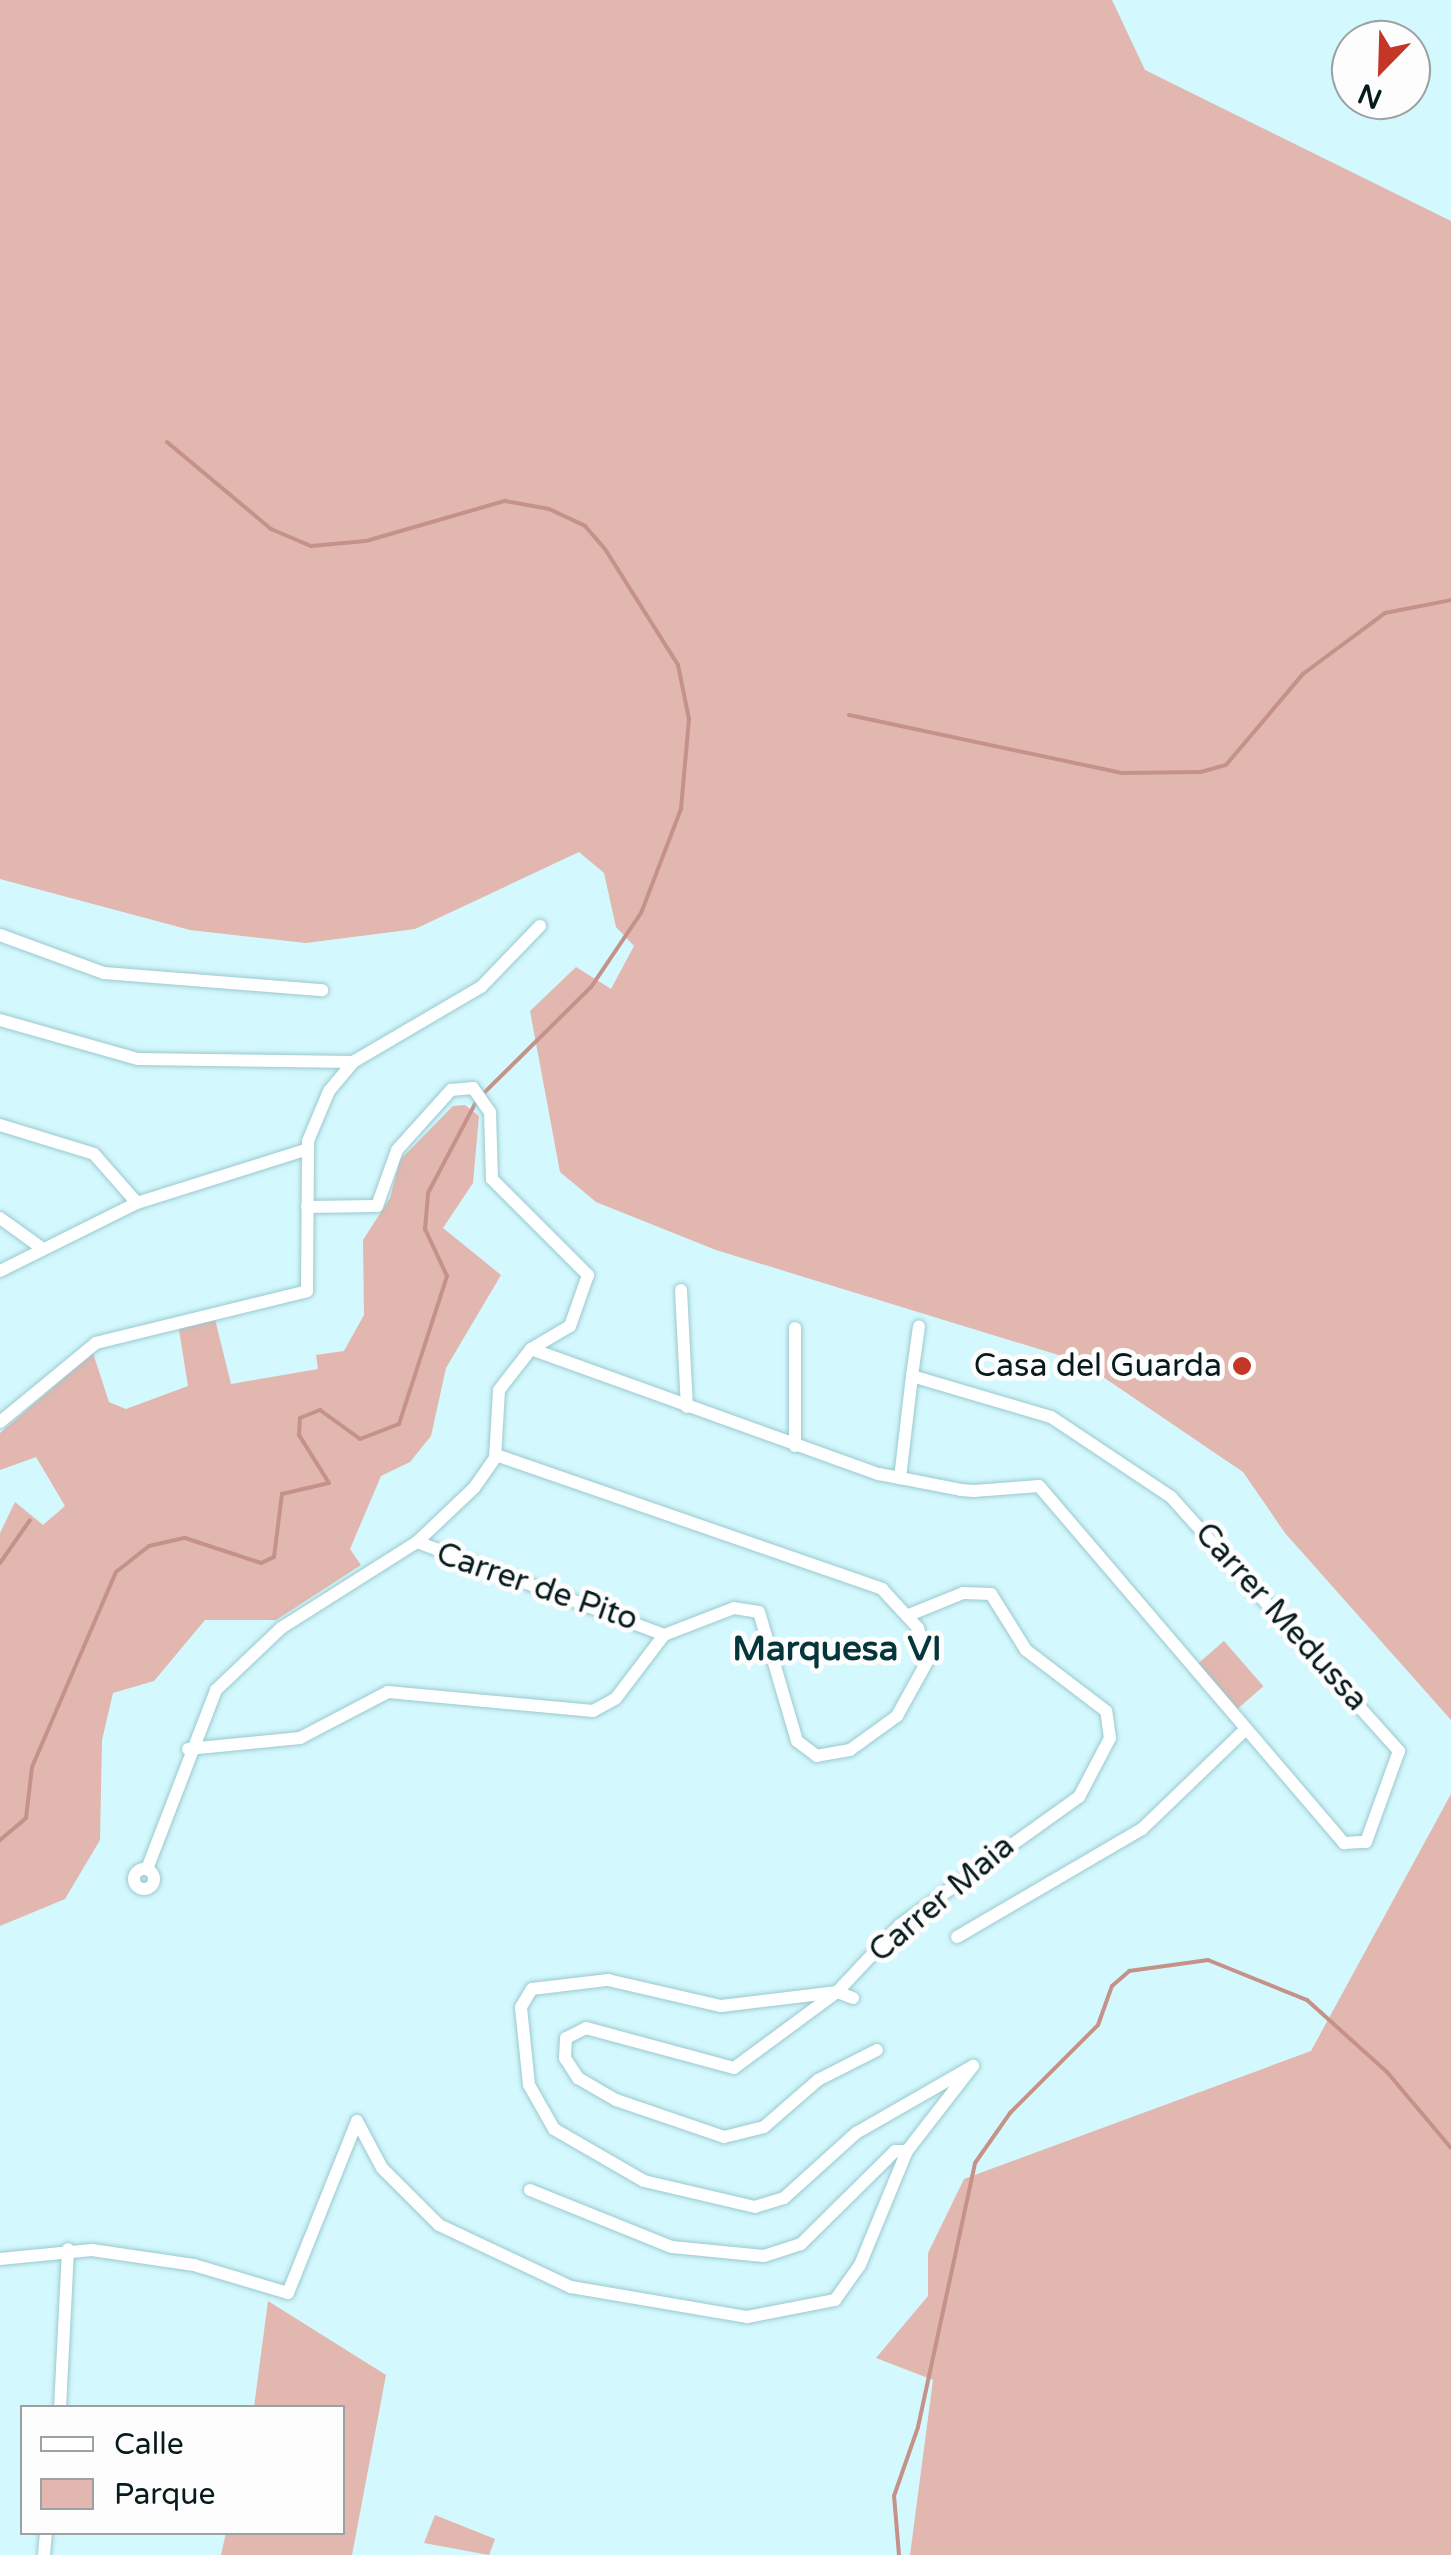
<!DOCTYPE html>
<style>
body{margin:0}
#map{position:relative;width:1451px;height:2555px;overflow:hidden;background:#d3f8fd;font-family:"Varela Round",sans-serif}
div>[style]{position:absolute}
.green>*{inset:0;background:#e2b7af;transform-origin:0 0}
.stream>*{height:4px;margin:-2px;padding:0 2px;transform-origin:2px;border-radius:2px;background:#c5928a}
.roads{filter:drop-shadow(0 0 2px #9ac9cf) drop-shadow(0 0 2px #9ac9cf)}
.street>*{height:12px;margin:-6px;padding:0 6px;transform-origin:6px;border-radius:6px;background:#fff}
.street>.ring{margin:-6px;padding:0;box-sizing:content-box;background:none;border:12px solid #fff;border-radius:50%}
.dots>*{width:28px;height:28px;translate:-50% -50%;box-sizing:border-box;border:5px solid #fdfdfd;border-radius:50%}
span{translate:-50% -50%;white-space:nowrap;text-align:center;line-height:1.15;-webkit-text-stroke:10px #fdfdfd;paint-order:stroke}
.poi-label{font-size:32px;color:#071a1c}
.right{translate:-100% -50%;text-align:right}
.street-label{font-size:32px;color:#071a1c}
.neighbourhood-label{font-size:35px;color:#05363b;font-weight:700}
.legend{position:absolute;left:20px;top:2405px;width:325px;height:130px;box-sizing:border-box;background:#fdfdfd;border:2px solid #9ba2a3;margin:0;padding:12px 18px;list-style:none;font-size:30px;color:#071a1c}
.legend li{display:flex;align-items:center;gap:20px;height:50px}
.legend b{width:50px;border:2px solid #9ba2a3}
.north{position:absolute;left:1331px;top:20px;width:100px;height:100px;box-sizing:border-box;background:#fdfdfd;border:2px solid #9ba2a3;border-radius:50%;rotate:203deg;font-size:28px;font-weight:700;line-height:40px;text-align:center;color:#071a1c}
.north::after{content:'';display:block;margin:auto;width:35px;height:45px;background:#c33628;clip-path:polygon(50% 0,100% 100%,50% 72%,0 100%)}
</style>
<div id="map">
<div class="green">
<i style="clip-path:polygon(0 0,1112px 0,1145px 70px,1451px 221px,1451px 1720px,1285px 1533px,1243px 1472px,1081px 1362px,716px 1250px,596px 1202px,560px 1172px,530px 1011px,576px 967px,611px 989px,634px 946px,616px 927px,604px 873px,579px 852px,415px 929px,306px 943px,190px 930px,0 879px)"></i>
<i style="clip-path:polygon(465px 1105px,479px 1116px,473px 1183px,443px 1228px,501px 1275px,446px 1368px,431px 1436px,410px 1462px,381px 1476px,350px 1549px,361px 1565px,276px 1620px,205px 1620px,154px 1681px,113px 1693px,102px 1740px,100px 1840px,65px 1899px,0 1926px,0 1533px,15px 1502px,43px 1525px,65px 1506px,36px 1457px,0 1470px,0 1433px,93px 1353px,109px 1402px,126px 1409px,188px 1386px,178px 1324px,214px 1315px,231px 1384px,318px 1369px,316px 1355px,344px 1351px,364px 1315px,363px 1240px,390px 1198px,400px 1160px,453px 1106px)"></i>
<i style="left:1224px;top:1641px;width:60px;height:35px;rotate:49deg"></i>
<i style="clip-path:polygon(1451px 1794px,1451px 2555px,910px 2555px,933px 2380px,876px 2358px,928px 2296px,928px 2253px,964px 2179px,1311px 2051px)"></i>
<i style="clip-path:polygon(268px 2301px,386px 2375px,352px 2555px,221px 2555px,226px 2533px,342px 2532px,342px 2408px,254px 2407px)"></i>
<i style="clip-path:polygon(435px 2515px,495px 2539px,489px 2555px,424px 2543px)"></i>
</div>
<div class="stream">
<i style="left:167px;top:442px;width:136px;rotate:39.9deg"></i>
<i style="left:271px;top:529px;width:43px;rotate:23deg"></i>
<i style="left:311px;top:546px;width:55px;rotate:-5.2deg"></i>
<i style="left:366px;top:541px;width:145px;rotate:-16.1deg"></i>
<i style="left:505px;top:501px;width:45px;rotate:10.3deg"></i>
<i style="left:549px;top:509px;width:40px;rotate:25deg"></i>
<i style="left:585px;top:526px;width:30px;rotate:49deg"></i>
<i style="left:605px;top:549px;width:137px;rotate:57.8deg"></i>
<i style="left:678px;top:665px;width:55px;rotate:78.5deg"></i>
<i style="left:689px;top:719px;width:90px;rotate:95.1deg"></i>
<i style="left:681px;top:809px;width:111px;rotate:111deg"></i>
<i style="left:641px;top:913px;width:89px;rotate:124deg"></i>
<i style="left:591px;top:987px;width:153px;rotate:135.3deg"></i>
<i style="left:849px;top:715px;width:278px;rotate:12deg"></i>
<i style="left:1121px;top:773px;width:80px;rotate:-0.7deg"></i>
<i style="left:1201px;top:772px;width:26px;rotate:-16deg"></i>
<i style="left:1226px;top:765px;width:119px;rotate:-49.8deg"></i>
<i style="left:1303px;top:674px;width:102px;rotate:-36.6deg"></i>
<i style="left:1385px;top:613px;width:67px;rotate:-11.1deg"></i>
<i style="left:0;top:1563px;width:52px;rotate:-55.1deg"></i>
<i style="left:0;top:1840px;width:34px;rotate:-40deg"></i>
<i style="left:26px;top:1818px;width:51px;rotate:-83.3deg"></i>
<i style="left:32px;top:1767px;width:212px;rotate:-66.7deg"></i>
<i style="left:116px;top:1572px;width:42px;rotate:-38.2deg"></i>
<i style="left:149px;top:1546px;width:37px;rotate:-13deg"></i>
<i style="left:185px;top:1538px;width:80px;rotate:18.2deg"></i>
<i style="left:261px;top:1563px;width:14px;rotate:-25deg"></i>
<i style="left:274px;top:1557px;width:64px;rotate:-82.8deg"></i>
<i style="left:282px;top:1494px;width:48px;rotate:-13.2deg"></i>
<i style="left:329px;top:1483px;width:57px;rotate:-122deg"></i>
<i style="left:299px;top:1435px;width:17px;rotate:-87deg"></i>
<i style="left:300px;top:1418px;width:22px;rotate:-22deg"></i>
<i style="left:320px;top:1410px;width:49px;rotate:35.9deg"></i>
<i style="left:360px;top:1439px;width:42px;rotate:-21deg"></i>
<i style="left:399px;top:1424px;width:156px;rotate:-72deg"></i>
<i style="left:447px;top:1276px;width:52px;rotate:-115.1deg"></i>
<i style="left:425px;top:1229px;width:36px;rotate:-85deg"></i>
<i style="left:428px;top:1193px;width:103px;rotate:-62.2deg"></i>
<i style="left:899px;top:2555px;width:59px;rotate:-94.8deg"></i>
<i style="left:894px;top:2496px;width:73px;rotate:-70.8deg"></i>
<i style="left:918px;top:2427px;width:270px;rotate:-77.8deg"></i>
<i style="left:975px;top:2163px;width:61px;rotate:-55deg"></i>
<i style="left:1010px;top:2113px;width:124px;rotate:-45deg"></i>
<i style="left:1098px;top:2025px;width:41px;rotate:-70.3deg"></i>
<i style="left:1112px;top:1986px;width:23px;rotate:-41deg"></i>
<i style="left:1129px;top:1971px;width:80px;rotate:-7.9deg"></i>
<i style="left:1208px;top:1960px;width:107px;rotate:22deg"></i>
<i style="left:1307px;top:2000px;width:108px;rotate:42deg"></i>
<i style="left:1387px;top:2072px;width:99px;rotate:49.9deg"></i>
</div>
<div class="roads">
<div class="street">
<i style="left:0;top:935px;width:111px;rotate:20.1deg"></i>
<i style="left:104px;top:973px;width:219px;rotate:4.5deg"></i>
<i style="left:0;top:1020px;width:143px;rotate:15.8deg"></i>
<i style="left:138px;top:1059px;width:215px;rotate:0.8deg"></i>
<i style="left:0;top:1125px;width:98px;rotate:17.1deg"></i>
<i style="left:94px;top:1154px;width:65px;rotate:48.7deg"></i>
<i style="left:307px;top:1207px;width:70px;rotate:-0.8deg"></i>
<i style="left:377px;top:1206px;width:59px;rotate:-70.3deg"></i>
<i style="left:397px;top:1150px;width:81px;rotate:-48deg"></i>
<i style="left:451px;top:1090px;width:22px;rotate:-5deg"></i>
<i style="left:473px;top:1088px;width:29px;rotate:55deg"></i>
<i style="left:490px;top:1112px;width:67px;rotate:88.3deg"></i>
<i style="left:492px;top:1179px;width:136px;rotate:45deg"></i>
<i style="left:588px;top:1275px;width:54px;rotate:109.4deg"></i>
<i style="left:570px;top:1326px;width:45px;rotate:149.5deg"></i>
<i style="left:531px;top:1349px;width:370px;rotate:19.8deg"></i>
<i style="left:879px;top:1474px;width:21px;rotate:11deg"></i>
<i style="left:900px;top:1478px;width:62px;rotate:11.1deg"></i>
<i style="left:961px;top:1490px;width:13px;rotate:4deg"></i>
<i style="left:974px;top:1491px;width:65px;rotate:-4.4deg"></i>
<i style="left:1039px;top:1486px;width:470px;rotate:49.5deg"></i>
<i style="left:1344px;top:1843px;width:22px;rotate:-3deg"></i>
<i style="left:1366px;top:1842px;width:97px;rotate:-70.1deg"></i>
<i style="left:1399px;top:1751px;width:341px;rotate:-131.9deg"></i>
<i style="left:1171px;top:1497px;width:144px;rotate:-146.3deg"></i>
<i style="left:1051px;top:1417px;width:145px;rotate:-163.6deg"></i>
<i style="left:912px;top:1376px;width:103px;rotate:96.7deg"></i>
<i style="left:0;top:1218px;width:49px;rotate:35.9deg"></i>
<i style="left:0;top:1271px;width:153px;rotate:-26.4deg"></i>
<i style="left:137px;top:1203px;width:179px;rotate:-17.5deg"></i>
<i style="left:681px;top:1290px;width:117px;rotate:87.1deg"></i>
<i style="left:912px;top:1376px;width:50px;rotate:-82deg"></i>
<i style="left:0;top:1422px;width:124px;rotate:-39.5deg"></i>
<i style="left:96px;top:1343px;width:217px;rotate:-13.8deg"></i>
<i style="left:307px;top:1291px;width:150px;rotate:-89.6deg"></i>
<i style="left:308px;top:1141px;width:54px;rotate:-67.2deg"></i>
<i style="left:329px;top:1091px;width:38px;rotate:-50deg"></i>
<i style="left:353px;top:1062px;width:148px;rotate:-30.4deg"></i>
<i style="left:481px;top:987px;width:85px;rotate:-46deg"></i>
<i style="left:795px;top:1446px;width:118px;rotate:-90deg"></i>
<i style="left:496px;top:1455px;width:409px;rotate:19.1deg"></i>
<i style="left:882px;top:1589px;width:53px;rotate:47.3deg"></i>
<i style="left:918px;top:1628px;width:34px;rotate:73deg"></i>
<i style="left:928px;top:1660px;width:64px;rotate:119deg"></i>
<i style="left:897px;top:1716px;width:58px;rotate:144.1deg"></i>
<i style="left:850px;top:1750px;width:34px;rotate:170deg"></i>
<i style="left:817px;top:1756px;width:25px;rotate:-143deg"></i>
<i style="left:797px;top:1741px;width:134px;rotate:-106.4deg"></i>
<i style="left:759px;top:1612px;width:25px;rotate:-171deg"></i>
<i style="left:734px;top:1608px;width:75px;rotate:158.9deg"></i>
<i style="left:417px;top:1542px;width:264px;rotate:20.6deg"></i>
<i style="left:188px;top:1749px;width:113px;rotate:-5.6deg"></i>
<i style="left:300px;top:1738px;width:99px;rotate:-27.6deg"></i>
<i style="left:388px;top:1692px;width:206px;rotate:5.3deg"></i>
<i style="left:593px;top:1711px;width:26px;rotate:-29deg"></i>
<i style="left:616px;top:1698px;width:79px;rotate:-52.7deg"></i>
<i class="ring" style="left:134px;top:1869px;width:8px;height:8px"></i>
<i style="left:147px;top:1869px;width:192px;rotate:-68.9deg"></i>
<i style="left:216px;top:1690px;width:90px;rotate:-43.6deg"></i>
<i style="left:281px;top:1628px;width:161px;rotate:-32.3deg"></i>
<i style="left:417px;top:1542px;width:79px;rotate:-43.5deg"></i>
<i style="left:474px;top:1488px;width:37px;rotate:-55deg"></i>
<i style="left:495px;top:1458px;width:68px;rotate:-86.6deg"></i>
<i style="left:499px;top:1390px;width:52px;rotate:-52deg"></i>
<i style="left:957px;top:1937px;width:214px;rotate:-30.3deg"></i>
<i style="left:1142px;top:1829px;width:143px;rotate:-43.9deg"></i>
<i style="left:853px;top:1998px;width:17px;rotate:-159deg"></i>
<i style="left:837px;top:1992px;width:128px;rotate:143.6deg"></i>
<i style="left:734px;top:2068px;width:153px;rotate:-164.9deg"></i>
<i style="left:586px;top:2028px;width:22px;rotate:153deg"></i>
<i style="left:566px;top:2038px;width:20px;rotate:93deg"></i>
<i style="left:565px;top:2058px;width:24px;rotate:57deg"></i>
<i style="left:578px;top:2078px;width:44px;rotate:30.1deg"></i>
<i style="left:616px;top:2100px;width:114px;rotate:18.9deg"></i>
<i style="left:724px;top:2137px;width:41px;rotate:-14deg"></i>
<i style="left:764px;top:2127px;width:72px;rotate:-41deg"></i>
<i style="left:818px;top:2080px;width:66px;rotate:-27deg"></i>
<i style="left:530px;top:2190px;width:153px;rotate:21.9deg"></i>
<i style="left:672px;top:2247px;width:92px;rotate:5.6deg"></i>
<i style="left:764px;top:2256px;width:39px;rotate:-18deg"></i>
<i style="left:801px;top:2244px;width:132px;rotate:-44.7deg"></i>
<i style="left:895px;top:2151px;width:12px"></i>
<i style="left:0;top:2259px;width:92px;rotate:-5.6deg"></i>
<i style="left:92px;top:2250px;width:103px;rotate:8.4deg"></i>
<i style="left:194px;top:2265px;width:98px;rotate:16.6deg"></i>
<i style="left:288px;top:2293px;width:185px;rotate:-68.1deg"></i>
<i style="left:357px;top:2121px;width:53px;rotate:62deg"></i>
<i style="left:382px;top:2168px;width:81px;rotate:45deg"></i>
<i style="left:439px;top:2225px;width:146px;rotate:25.2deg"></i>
<i style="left:571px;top:2287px;width:179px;rotate:9.7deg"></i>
<i style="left:747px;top:2317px;width:90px;rotate:-10.9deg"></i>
<i style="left:835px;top:2300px;width:43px;rotate:-54.5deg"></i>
<i style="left:860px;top:2265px;width:123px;rotate:-67.6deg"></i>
<i style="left:907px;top:2151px;width:108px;rotate:-52.2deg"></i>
<i style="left:973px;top:2066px;width:135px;rotate:150.2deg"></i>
<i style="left:856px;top:2133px;width:97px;rotate:137.9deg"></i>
<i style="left:784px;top:2198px;width:30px;rotate:163deg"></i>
<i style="left:755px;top:2207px;width:114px;rotate:-166.8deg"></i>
<i style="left:644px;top:2181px;width:104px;rotate:-150deg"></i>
<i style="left:554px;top:2129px;width:51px;rotate:-119.6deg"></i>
<i style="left:529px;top:2085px;width:78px;rotate:-95.9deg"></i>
<i style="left:521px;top:2007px;width:21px;rotate:-59deg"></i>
<i style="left:532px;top:1989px;width:77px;rotate:-6.8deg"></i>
<i style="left:608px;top:1980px;width:116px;rotate:13deg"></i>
<i style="left:721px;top:2006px;width:117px;rotate:-6.9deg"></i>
<i style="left:837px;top:1992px;width:92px;rotate:-46.8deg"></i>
<i style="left:900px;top:1925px;width:220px;rotate:-35.6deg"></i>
<i style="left:1079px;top:1797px;width:67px;rotate:-62.3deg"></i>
<i style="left:1110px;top:1738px;width:27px;rotate:-98deg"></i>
<i style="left:1106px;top:1711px;width:101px;rotate:-142.7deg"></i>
<i style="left:1026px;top:1650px;width:66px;rotate:-122deg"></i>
<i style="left:991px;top:1594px;width:28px;rotate:-178deg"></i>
<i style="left:963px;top:1593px;width:58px;rotate:157.8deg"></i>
<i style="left:60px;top:2408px;width:159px;rotate:-87.1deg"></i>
<i style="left:44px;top:2555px;width:23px;rotate:-85deg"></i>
</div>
</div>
<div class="dots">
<i style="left:1242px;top:1366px;background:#c33628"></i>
</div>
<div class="poi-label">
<span class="right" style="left:1222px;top:1366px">Casa del Guarda</span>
</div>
<div class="street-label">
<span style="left:537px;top:1587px;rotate:19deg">Carrer de Pito</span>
<span style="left:1281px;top:1617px;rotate:48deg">Carrer Medussa</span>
<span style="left:942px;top:1899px;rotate:-40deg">Carrer Maia</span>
</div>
<div class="neighbourhood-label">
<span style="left:837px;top:1649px">Marquesa VI</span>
</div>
<ul class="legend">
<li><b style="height:12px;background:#fff"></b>Calle</li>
<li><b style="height:28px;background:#e2b7af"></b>Parque</li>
</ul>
<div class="north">N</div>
</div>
